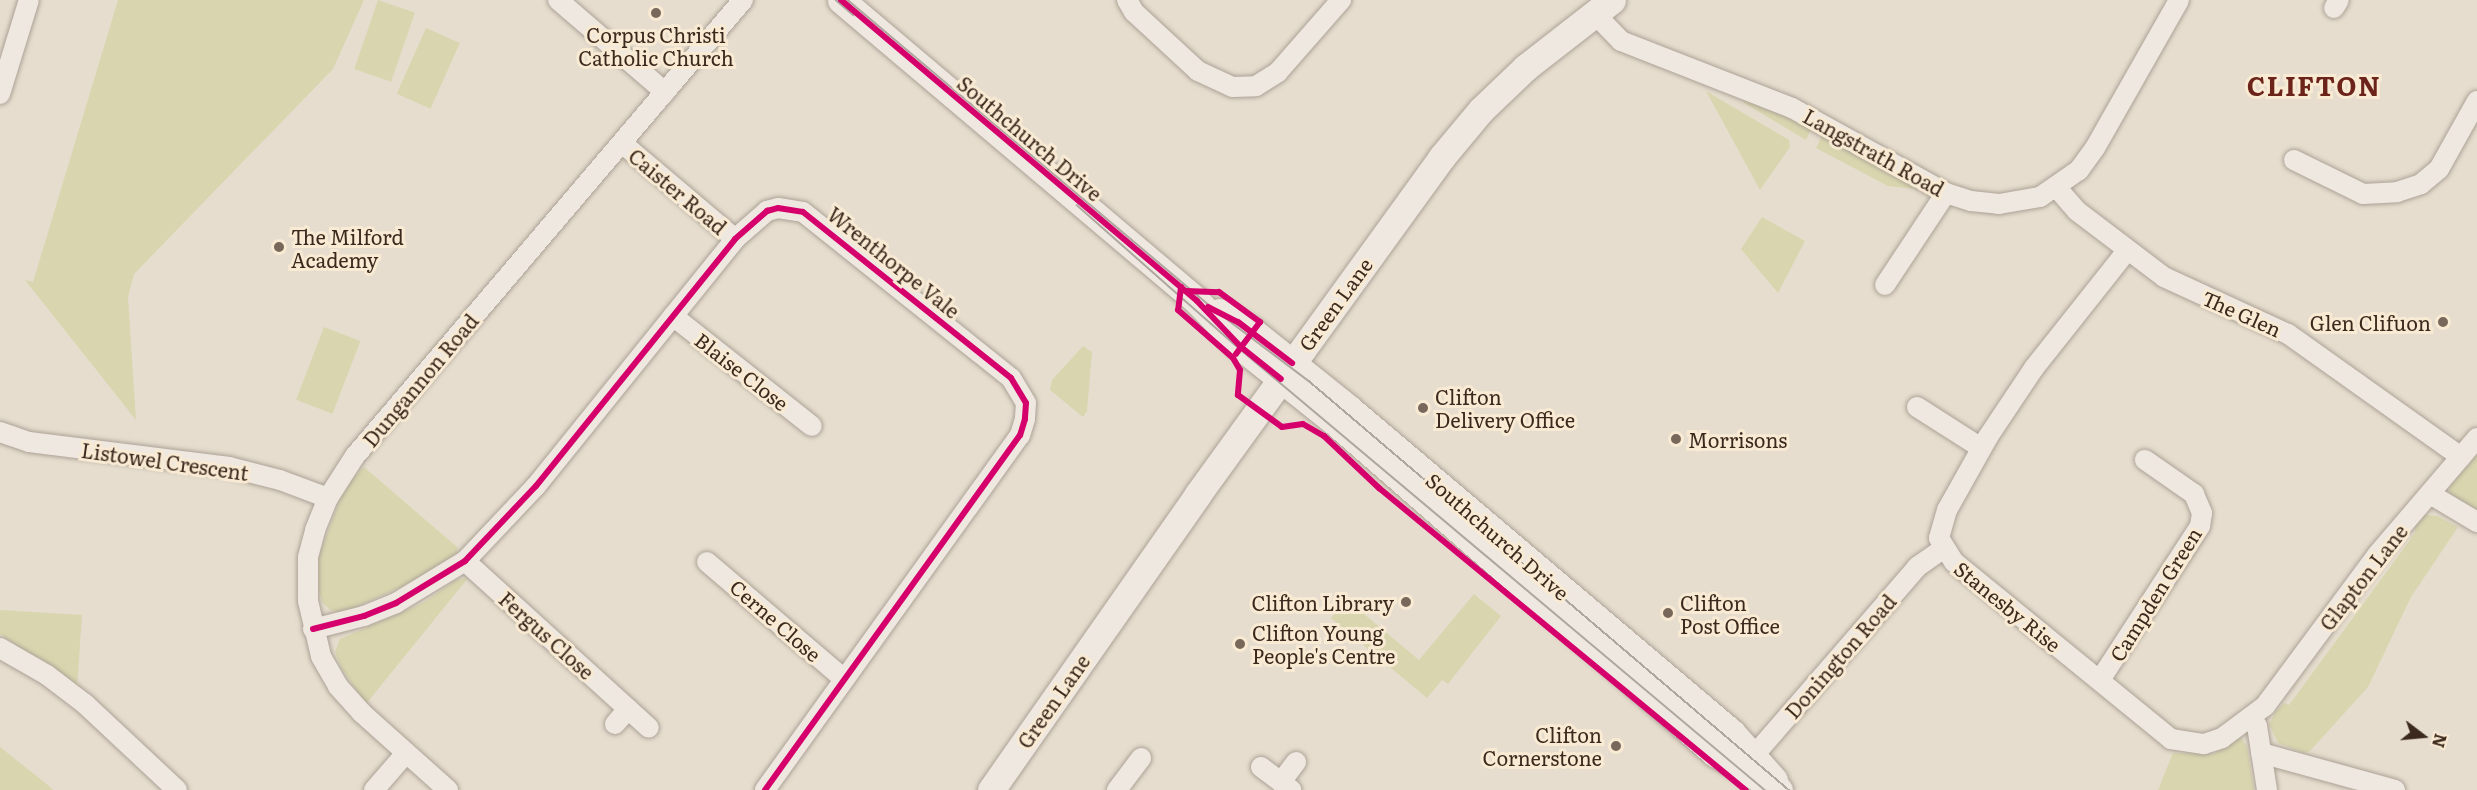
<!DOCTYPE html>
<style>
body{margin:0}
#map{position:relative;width:2477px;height:790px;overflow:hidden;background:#e6ddce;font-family:Literata,serif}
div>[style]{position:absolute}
.green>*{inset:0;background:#d9d6af;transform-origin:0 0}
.roads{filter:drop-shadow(0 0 2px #aca296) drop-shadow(0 0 2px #aca296)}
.street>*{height:20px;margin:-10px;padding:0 10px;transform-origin:10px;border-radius:10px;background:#eee8e0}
.secondary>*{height:27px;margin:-13.5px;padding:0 13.5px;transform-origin:13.5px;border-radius:13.5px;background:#eee8e0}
.tram>*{height:1.5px;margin:-0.75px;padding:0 0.75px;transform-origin:0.75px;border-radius:0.75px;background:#aea7a0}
.cycleway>*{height:6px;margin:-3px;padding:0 3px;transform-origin:3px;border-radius:3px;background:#d6006c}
.dots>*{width:16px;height:16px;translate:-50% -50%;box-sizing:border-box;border:3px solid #f8ead3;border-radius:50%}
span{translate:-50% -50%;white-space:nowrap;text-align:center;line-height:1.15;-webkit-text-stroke:6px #f8ead3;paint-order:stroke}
.poi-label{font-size:20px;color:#3c291d}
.left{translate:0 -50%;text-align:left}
.right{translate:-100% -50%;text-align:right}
.street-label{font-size:20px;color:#3c291d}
.district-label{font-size:26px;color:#6c231a;font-weight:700;letter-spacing:1.5px}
.north{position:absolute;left:2393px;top:706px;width:60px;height:60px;-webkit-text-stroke:4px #f8ead3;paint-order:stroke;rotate:106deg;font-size:16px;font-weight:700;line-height:24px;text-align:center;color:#3c291d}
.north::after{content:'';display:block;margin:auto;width:21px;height:27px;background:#3c291d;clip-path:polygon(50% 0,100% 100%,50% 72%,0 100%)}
</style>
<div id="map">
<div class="green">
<i style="clip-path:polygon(118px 0,364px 0,333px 69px,134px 274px,128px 297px,136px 420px,25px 280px,33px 282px)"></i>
<i style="left:378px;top:0;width:39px;height:73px;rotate:19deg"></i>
<i style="left:426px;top:28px;width:37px;height:72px;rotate:24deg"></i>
<i style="clip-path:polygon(1706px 91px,1789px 140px,1790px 147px,1760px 190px)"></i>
<i style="clip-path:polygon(1743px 97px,1812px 127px,1806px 140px,1744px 103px)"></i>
<i style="clip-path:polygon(1824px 132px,1922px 190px,1888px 186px,1816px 148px)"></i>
<i style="clip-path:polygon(1762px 217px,1805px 241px,1778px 293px,1741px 249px)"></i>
<i style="left:324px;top:327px;width:39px;height:78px;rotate:21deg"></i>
<i style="clip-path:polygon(1083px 346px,1092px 352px,1087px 411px,1083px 417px,1050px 390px,1052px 380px)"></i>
<i style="clip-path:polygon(2477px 455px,2477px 513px,2449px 493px,2450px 486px)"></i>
<i style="clip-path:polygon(364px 467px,457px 547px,457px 553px,412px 582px,342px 613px,330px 610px,322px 602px,317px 582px,319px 555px,345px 487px)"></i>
<i style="clip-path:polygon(2425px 515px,2437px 516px,2458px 527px,2411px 597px,2368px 687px,2310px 751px,2304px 753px,2278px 743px,2269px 724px,2275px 713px,2284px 703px,2289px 705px,2415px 533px,2415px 526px)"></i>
<i style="clip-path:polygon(468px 578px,366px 704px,342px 669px,335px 652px,340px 639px,423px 603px,456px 580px)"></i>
<i style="clip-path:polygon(1474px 594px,1501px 616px,1448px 684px,1442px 680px,1427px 698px,1331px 618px,1346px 599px,1419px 660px)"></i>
<i style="clip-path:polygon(0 610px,82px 615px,77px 689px,0 634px)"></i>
<i style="clip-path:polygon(2240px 736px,2247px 747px,2254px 790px,2158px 790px,2173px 753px,2214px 754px)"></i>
<i style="clip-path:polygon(0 747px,49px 786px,53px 790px,0 790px)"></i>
</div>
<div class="roads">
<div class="street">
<i style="left:558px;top:0;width:141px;rotate:40.7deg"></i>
<i style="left:1127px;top:0;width:14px;rotate:60deg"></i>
<i style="left:1134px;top:12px;width:87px;rotate:42.7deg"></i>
<i style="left:1198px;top:71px;width:38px;rotate:25deg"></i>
<i style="left:1233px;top:87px;width:23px;rotate:-2deg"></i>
<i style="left:1256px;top:86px;width:26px;rotate:-32deg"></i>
<i style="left:1278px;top:72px;width:96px;rotate:-48.8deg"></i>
<i style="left:2334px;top:8px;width:9px;rotate:-58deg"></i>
<i style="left:1594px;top:13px;width:39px;rotate:46deg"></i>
<i style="left:1621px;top:41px;width:184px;rotate:21.4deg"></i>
<i style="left:1792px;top:108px;width:176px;rotate:28.9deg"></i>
<i style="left:1946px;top:193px;width:26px;rotate:18deg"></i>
<i style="left:1971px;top:201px;width:28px;rotate:6deg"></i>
<i style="left:1999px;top:204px;width:42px;rotate:-9.7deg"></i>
<i style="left:2040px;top:197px;width:47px;rotate:-34.7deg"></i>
<i style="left:2079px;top:170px;width:27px;rotate:-54deg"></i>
<i style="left:2095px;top:148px;width:170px;rotate:-60.4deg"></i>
<i style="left:0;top:94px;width:98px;rotate:-72.9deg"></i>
<i style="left:622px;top:143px;width:148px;rotate:40.3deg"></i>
<i style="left:2294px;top:160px;width:77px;rotate:26.2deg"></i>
<i style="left:2363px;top:194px;width:34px;rotate:-3deg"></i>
<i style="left:2397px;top:192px;width:25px;rotate:-18deg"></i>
<i style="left:2421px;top:184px;width:23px;rotate:-40deg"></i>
<i style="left:2439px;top:169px;width:78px;rotate:-60.8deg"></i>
<i style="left:2057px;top:188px;width:30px;rotate:49deg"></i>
<i style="left:2077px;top:211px;width:109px;rotate:37.2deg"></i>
<i style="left:2164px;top:277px;width:136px;rotate:24.7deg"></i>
<i style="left:2288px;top:334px;width:212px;rotate:35.4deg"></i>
<i style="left:2126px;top:252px;width:148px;rotate:128.4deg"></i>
<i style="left:2034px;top:368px;width:83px;rotate:123.7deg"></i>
<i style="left:1988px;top:437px;width:84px;rotate:119.3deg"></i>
<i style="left:1947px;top:510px;width:29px;rotate:106deg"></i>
<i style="left:1939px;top:538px;width:28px;rotate:58deg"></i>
<i style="left:1954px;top:562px;width:280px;rotate:39.2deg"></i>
<i style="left:2171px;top:739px;width:33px;rotate:9deg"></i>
<i style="left:2204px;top:744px;width:19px;rotate:-18deg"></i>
<i style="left:2222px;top:738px;width:54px;rotate:-36.7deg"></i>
<i style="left:2265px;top:706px;width:188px;rotate:-53.4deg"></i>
<i style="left:2377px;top:555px;width:154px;rotate:-49.5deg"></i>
<i style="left:1885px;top:285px;width:110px;rotate:-56.5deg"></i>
<i style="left:673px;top:316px;width:177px;rotate:38.4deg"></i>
<i style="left:1917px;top:407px;width:76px;rotate:32.6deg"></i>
<i style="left:0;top:432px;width:31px;rotate:19deg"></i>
<i style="left:29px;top:442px;width:202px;rotate:7.1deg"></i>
<i style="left:229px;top:467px;width:53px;rotate:14.3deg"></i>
<i style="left:280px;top:480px;width:51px;rotate:20.6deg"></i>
<i style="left:2430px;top:494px;width:55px;rotate:30.8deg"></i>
<i style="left:465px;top:561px;width:248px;rotate:42.2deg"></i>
<i style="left:707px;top:562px;width:180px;rotate:40.5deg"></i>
<i style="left:313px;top:629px;width:53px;rotate:-14.3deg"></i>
<i style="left:364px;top:616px;width:35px;rotate:-22deg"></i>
<i style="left:396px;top:603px;width:81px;rotate:-31.3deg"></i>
<i style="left:465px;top:561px;width:103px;rotate:-46.6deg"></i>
<i style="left:536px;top:486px;width:317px;rotate:-51.1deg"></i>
<i style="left:735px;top:239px;width:43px;rotate:-41.2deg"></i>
<i style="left:767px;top:211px;width:11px;rotate:-15deg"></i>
<i style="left:778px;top:208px;width:25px;rotate:9deg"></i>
<i style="left:803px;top:212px;width:266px;rotate:38.6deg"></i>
<i style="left:1011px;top:378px;width:29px;rotate:59deg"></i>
<i style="left:1026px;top:403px;width:16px;rotate:94deg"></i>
<i style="left:1025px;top:419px;width:17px;rotate:107deg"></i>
<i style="left:1020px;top:435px;width:437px;rotate:125.7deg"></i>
<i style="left:0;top:648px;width:54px;rotate:29.9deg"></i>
<i style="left:47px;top:675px;width:48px;rotate:37.3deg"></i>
<i style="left:85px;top:704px;width:126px;rotate:43.1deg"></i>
<i style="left:2100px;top:680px;width:184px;rotate:-57deg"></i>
<i style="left:2200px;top:526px;width:13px;rotate:-81deg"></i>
<i style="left:2202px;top:513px;width:21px;rotate:-113deg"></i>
<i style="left:2194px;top:494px;width:60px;rotate:-145.2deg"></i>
<i style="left:2251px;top:718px;width:10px;rotate:53deg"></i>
<i style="left:2257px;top:726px;width:65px;rotate:81.1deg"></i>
<i style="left:615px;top:724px;width:20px;rotate:-49deg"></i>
<i style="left:2261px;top:753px;width:139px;rotate:15.4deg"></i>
<i style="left:1261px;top:767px;width:38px;rotate:37deg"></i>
<i style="left:1744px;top:767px;width:264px;rotate:-49.1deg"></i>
<i style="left:1917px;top:567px;width:32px;rotate:-35deg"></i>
<i style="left:1281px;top:782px;width:25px;rotate:-53deg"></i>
<i style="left:374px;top:790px;width:49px;rotate:-49.1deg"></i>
<i style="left:448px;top:790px;width:115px;rotate:-138.2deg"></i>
<i style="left:362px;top:713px;width:36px;rotate:-132deg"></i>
<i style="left:338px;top:686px;width:34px;rotate:-120deg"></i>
<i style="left:321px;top:656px;width:57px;rotate:-103.3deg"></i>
<i style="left:308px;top:601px;width:44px;rotate:-90deg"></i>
<i style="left:308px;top:557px;width:28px;rotate:-75deg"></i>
<i style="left:315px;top:530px;width:35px;rotate:-68deg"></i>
<i style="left:328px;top:498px;width:50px;rotate:-57.3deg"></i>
<i style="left:355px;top:456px;width:599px;rotate:-49.61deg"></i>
<i style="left:1117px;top:790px;width:40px;rotate:-53deg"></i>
</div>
<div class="secondary">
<i style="left:841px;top:0;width:466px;rotate:40.2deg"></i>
<i style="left:1197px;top:301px;width:64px;rotate:46.3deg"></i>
<i style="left:1241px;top:347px;width:120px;rotate:38.6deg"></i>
<i style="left:1335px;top:422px;width:504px;rotate:41.06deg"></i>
<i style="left:1715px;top:753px;width:74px;rotate:30deg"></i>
<i style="left:1219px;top:312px;width:38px;rotate:30deg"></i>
<i style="left:1252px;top:331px;width:123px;rotate:38.7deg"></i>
<i style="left:1348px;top:408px;width:503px;rotate:40.24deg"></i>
<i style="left:1732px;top:733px;width:63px;rotate:48.2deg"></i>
<i style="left:991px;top:790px;width:361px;rotate:-55deg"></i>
<i style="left:1198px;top:494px;width:415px;rotate:-54.1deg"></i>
<i style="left:1441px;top:158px;width:62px;rotate:-50.2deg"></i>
<i style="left:1481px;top:110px;width:62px;rotate:-43.7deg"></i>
<i style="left:1526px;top:67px;width:109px;rotate:-37.9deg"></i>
</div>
</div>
<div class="tram">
<i style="left:836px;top:0;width:23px;rotate:41deg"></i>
<i style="left:848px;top:0;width:475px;rotate:40.2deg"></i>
<i style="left:1211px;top:307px;width:123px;rotate:37.1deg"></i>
<i style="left:1309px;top:381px;width:631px;rotate:40.43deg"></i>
<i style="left:1077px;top:205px;width:217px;rotate:41.5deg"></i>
<i style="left:1240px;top:349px;width:686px;rotate:40.03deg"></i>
</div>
<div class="cycleway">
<i style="left:841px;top:0;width:466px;rotate:40.2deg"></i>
<i style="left:1197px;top:301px;width:64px;rotate:46.3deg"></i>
<i style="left:1241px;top:347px;width:51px;rotate:38.7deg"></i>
<i style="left:1181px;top:287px;width:23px;rotate:97deg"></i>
<i style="left:1178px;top:310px;width:73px;rotate:41.1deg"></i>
<i style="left:1233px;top:358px;width:14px;rotate:60deg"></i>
<i style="left:1240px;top:370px;width:25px;rotate:95deg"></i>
<i style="left:1238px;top:395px;width:54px;rotate:36deg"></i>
<i style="left:1282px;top:427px;width:21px;rotate:-8deg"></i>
<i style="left:1303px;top:424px;width:24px;rotate:30deg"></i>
<i style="left:1324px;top:436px;width:76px;rotate:43.4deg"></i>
<i style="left:1379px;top:488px;width:475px;rotate:39.5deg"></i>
<i style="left:1186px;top:291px;width:33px;rotate:2deg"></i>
<i style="left:1219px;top:292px;width:51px;rotate:36.2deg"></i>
<i style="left:1260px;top:322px;width:40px;rotate:127deg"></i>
<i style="left:1208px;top:307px;width:34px;rotate:27deg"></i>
<i style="left:1238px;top:322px;width:68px;rotate:37.2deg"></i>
<i style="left:313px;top:629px;width:53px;rotate:-14.3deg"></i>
<i style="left:364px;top:616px;width:35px;rotate:-22deg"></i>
<i style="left:396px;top:603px;width:81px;rotate:-31.3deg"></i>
<i style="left:465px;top:561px;width:103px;rotate:-46.6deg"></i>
<i style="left:536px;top:486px;width:317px;rotate:-51.1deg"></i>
<i style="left:735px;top:239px;width:43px;rotate:-41.2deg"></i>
<i style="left:767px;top:211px;width:11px;rotate:-15deg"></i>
<i style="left:778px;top:208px;width:25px;rotate:9deg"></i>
<i style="left:803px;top:212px;width:266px;rotate:38.6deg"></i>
<i style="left:1011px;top:378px;width:29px;rotate:59deg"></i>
<i style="left:1026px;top:403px;width:16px;rotate:94deg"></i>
<i style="left:1025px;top:419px;width:17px;rotate:107deg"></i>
<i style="left:1020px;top:435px;width:437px;rotate:125.7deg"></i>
</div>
<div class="dots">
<i style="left:656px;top:13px;background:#78685b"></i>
<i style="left:279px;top:247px;background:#78685b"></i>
<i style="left:2443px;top:322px;background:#78685b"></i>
<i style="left:1423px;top:408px;background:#78685b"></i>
<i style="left:1676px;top:439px;background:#78685b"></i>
<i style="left:1406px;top:602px;background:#78685b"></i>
<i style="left:1668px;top:613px;background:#78685b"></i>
<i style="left:1240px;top:644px;background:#78685b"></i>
<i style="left:1616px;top:746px;background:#78685b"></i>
</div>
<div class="poi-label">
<span style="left:656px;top:46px">Corpus Christi<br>Catholic Church</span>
<span class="left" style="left:291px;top:248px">The Milford<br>Academy</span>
<span class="right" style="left:2431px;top:322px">Glen Clifuon</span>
<span class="left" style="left:1435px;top:408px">Clifton<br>Delivery Office</span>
<span class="left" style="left:1688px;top:439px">Morrisons</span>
<span class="right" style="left:1394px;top:602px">Clifton Library</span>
<span class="left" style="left:1680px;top:614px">Clifton<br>Post Office</span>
<span class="left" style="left:1252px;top:644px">Clifton Young<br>People's Centre</span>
<span class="right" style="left:1602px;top:746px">Clifton<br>Cornerstone</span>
</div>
<div class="street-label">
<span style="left:1030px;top:138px;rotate:40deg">Southchurch Drive</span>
<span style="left:1874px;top:152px;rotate:29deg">Langstrath Road</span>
<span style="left:678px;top:191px;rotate:40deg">Caister Road</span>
<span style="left:894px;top:262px;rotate:39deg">Wrenthorpe Vale</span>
<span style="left:1335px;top:304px;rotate:-54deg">Green Lane</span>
<span style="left:2242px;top:313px;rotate:24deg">The Glen</span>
<span style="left:742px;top:371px;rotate:38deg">Blaise Close</span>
<span style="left:420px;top:380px;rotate:-50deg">Dungannon Road</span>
<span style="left:165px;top:461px;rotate:8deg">Listowel Crescent</span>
<span style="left:1498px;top:536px;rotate:41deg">Southchurch Drive</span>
<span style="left:2363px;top:577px;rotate:-52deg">Glapton Lane</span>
<span style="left:2155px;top:594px;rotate:-58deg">Campden Green</span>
<span style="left:2008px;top:606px;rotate:39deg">Stanesby Rise</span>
<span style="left:776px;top:620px;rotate:41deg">Cerne Close</span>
<span style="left:547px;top:635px;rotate:42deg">Fergus Close</span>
<span style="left:1840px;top:656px;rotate:-49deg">Donington Road</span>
<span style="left:1053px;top:701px;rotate:-55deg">Green Lane</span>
</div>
<div class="district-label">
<span style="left:2314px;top:85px">CLIFTON</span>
</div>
<div class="north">N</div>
</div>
